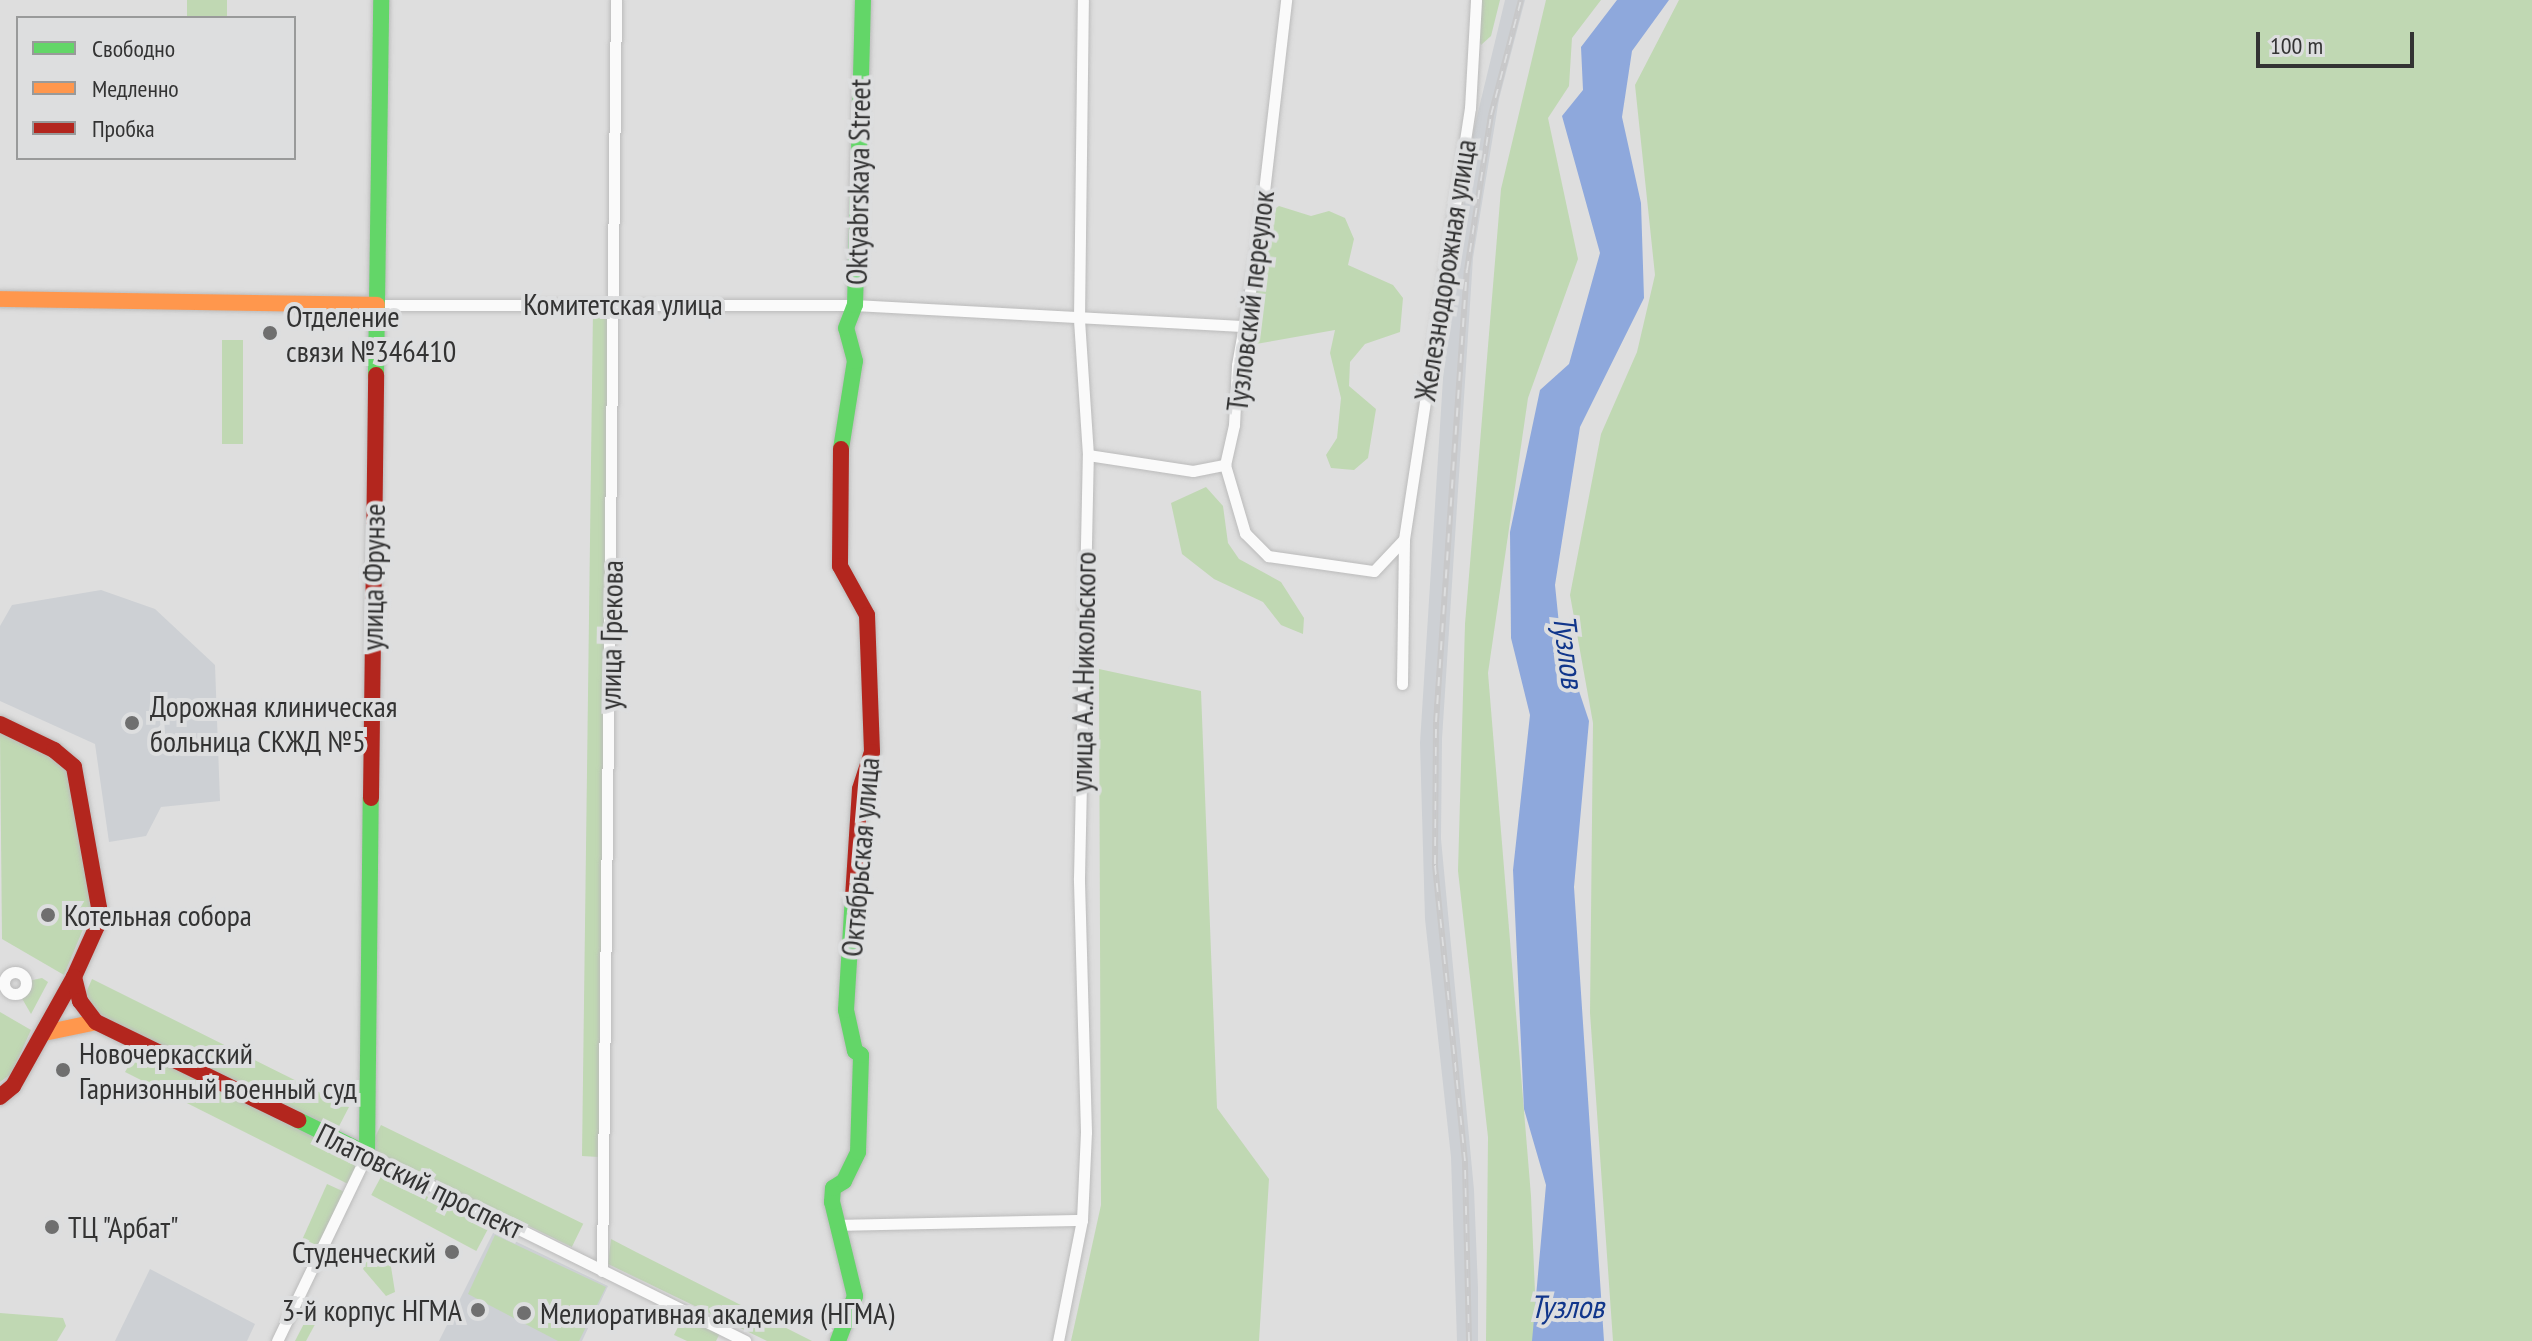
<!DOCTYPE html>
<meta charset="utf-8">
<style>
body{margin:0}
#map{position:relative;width:2532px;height:1341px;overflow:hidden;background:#dedede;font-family:"PT Sans Narrow",sans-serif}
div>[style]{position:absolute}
.built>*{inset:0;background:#cdd0d4}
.green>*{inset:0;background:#c0d8b3;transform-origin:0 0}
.water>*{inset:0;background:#8ea8dc}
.roads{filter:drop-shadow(0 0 2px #bbb) drop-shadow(0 0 2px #bbb)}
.street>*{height:11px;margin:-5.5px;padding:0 5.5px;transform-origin:5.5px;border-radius:5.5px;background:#fafafa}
.street>.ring{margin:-5.5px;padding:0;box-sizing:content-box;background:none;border:11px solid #fafafa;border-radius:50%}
.fast>*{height:16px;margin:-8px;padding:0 8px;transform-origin:8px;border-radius:8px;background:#63d668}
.slow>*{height:16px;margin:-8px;padding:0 8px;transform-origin:8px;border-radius:8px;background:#ff974d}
.jam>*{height:16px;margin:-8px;padding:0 8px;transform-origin:8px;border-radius:8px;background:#b3261e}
.rail>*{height:6px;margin-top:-3px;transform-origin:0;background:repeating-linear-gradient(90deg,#dddedf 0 9px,#c8c8c9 0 18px);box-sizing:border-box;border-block:2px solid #c8c8c9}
.dots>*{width:22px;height:22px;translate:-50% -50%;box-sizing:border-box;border:4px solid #dddedf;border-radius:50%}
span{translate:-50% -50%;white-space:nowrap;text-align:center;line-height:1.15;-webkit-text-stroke:8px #dddedf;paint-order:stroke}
.street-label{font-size:30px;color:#333}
.poi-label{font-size:30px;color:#333}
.left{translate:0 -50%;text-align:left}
.right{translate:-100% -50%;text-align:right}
.water-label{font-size:32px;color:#11368b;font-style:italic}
.legend{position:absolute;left:16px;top:16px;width:280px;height:144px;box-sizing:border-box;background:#dddedf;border:2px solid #999a9a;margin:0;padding:10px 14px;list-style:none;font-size:24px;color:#333}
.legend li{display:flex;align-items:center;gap:16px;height:40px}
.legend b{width:40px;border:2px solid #999a9a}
.scale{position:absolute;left:2256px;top:32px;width:158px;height:36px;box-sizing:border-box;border:4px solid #333;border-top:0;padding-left:10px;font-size:24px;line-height:28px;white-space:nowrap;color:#333;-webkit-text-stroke:6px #dddedf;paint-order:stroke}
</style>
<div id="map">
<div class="built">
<i style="clip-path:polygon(1505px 0,1525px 0,1499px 99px,1473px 258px,1442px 739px,1441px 839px,1474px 1190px,1478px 1288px,1478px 1341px,1457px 1341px,1451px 1157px,1425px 919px,1420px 743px,1446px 331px,1474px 129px)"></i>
<i style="clip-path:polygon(101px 590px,155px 609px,215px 665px,220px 801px,161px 807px,146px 836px,109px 842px,95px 744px,0 701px,0 626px,12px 605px)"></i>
<i style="clip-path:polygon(494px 1231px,608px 1286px,582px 1341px,439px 1341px)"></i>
<i style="clip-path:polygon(150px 1269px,255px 1324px,247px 1341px,115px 1341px)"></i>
</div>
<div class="green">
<i style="left:187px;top:0;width:40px;height:18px"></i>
<i style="clip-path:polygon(1482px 0,1500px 0,1491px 36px,1481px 45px,1477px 36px)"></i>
<i style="clip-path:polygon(1546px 0,1601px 0,1572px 38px,1569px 86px,1548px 118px,1578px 259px,1528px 398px,1488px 673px,1531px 1196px,1537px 1341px,1486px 1341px,1488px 1137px,1458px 871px,1465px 624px,1501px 189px)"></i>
<i style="clip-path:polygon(1679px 0,2532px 0,2532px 1341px,1613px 1341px,1590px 1013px,1593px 723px,1570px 595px,1601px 434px,1637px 352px,1655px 275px,1635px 85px)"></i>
<i style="clip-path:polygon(1279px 206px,1311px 216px,1329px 211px,1345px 218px,1354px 239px,1348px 265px,1393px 285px,1403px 298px,1400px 332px,1365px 344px,1350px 362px,1349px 386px,1376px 409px,1368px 458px,1354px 470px,1331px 468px,1326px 455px,1337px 438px,1341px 398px,1330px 353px,1335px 330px,1256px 344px,1247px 339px,1269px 213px)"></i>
<i style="clip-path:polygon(593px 310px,604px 311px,609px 319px,599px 1157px,582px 1156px)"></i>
<i style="left:222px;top:340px;width:21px;height:104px"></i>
<i style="clip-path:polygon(1206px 487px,1223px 506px,1228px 543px,1239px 559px,1281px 582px,1304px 618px,1303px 634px,1281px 625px,1263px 602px,1214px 579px,1182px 554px,1171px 503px)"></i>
<i style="clip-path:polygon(1099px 669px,1201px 691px,1217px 1108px,1269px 1179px,1259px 1341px,1071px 1341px,1101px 1205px)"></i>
<i style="clip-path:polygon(0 731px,54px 755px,70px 773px,91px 910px,64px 975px,2px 939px)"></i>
<i style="clip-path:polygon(42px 978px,48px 982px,31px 1014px,20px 995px,28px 981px)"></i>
<i style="clip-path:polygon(92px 979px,349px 1107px,336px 1132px,98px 1014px,85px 995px)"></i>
<i style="clip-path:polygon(0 1012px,31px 1030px,11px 1074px,0 1082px)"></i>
<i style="clip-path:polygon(139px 1049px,361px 1156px,348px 1184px,125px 1072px)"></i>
<i style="left:381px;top:1125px;width:225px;height:26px;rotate:26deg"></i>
<i style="left:383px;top:1173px;width:119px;height:25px;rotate:28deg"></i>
<i style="left:327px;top:1184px;width:20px;height:60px;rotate:24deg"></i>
<i style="clip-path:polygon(495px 1235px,606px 1287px,579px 1341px,558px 1341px,468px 1294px)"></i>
<i style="clip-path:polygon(611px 1239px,636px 1252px,812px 1341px,767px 1341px,608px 1264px)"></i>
<i style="clip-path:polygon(374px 1247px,389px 1254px,395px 1292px,386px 1296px,363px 1269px)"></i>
<i style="clip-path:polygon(310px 1312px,319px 1317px,306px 1341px,295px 1341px)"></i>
<i style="clip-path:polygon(0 1313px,63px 1318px,66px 1326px,57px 1341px,0 1341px)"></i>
<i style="clip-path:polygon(685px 1313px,721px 1331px,716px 1341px,687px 1341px,674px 1335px)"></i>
</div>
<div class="water">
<i style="clip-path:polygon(1617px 0,1669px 0,1632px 51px,1622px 117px,1641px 203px,1644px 298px,1580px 427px,1555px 585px,1560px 634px,1589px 721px,1574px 887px,1604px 1341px,1532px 1341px,1546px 1185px,1524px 1109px,1513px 870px,1530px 715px,1511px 638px,1510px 532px,1540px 390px,1569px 364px,1600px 253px,1562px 116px,1583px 90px,1581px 47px)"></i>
</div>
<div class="roads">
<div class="street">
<i style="left:377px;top:305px;width:478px"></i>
<i style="left:855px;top:305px;width:391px;rotate:3.1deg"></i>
<i style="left:1088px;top:455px;width:106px;rotate:8.7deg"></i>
<i style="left:1193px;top:471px;width:33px;rotate:-11deg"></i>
<i style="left:1225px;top:465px;width:41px;rotate:-77.3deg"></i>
<i style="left:1234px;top:425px;width:60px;rotate:-87.1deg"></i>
<i style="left:1237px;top:365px;width:115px;rotate:-80deg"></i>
<i style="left:1257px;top:252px;width:254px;rotate:-83.4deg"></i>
<i style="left:1225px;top:465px;width:71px;rotate:73.6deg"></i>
<i style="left:1245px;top:533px;width:33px;rotate:45deg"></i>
<i style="left:1268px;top:556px;width:107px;rotate:8.1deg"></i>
<i style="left:1374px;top:571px;width:44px;rotate:-46.8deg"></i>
<i style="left:1402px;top:684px;width:145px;rotate:-89.2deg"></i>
<i style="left:1404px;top:539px;width:436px;rotate:-81.3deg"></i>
<i style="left:1470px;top:108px;width:108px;rotate:-86.8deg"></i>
<i class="ring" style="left:4px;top:972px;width:11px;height:11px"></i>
<i style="left:839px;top:1225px;width:243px;rotate:-1.2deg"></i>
<i style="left:602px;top:1271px;width:1271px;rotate:-89.37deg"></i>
<i style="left:277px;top:1341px;width:208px;rotate:-64.3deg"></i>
<i style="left:367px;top:1154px;width:422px;rotate:26.3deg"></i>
<i style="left:1058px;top:1341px;width:123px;rotate:-78.8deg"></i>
<i style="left:1082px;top:1220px;width:88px;rotate:-87.4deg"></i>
<i style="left:1086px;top:1132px;width:254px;rotate:-91.6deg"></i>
<i style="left:1079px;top:878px;width:423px;rotate:-88.8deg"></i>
<i style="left:1088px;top:455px;width:136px;rotate:-93.8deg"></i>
<i style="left:1079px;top:319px;width:319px;rotate:-89.3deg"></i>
</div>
<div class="fast">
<i style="left:376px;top:375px;width:375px;rotate:-89.2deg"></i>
<i style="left:841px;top:449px;width:89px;rotate:-81deg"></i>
<i style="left:855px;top:361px;width:34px;rotate:-105deg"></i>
<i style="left:846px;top:328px;width:25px;rotate:-69deg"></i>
<i style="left:855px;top:305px;width:305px;rotate:-88.5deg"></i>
<i style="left:298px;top:1120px;width:77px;rotate:26.2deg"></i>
<i style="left:367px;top:1154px;width:356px;rotate:-89.4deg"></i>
<i style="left:838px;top:1341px;width:48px;rotate:-69.3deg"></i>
<i style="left:855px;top:1296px;width:97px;rotate:-103.7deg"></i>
<i style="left:832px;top:1202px;width:14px;rotate:-86deg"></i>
<i style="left:833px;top:1188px;width:13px;rotate:-32deg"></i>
<i style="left:844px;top:1181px;width:32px;rotate:-64deg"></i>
<i style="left:858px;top:1152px;width:97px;rotate:-88.2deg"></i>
<i style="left:861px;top:1055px;width:7px;rotate:-146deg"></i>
<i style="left:855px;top:1051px;width:42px;rotate:-102.4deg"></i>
<i style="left:846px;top:1010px;width:113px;rotate:-86.5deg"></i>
</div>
<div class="slow">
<i style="left:0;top:299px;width:377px;rotate:0.9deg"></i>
<i style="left:44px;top:1033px;width:53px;rotate:-11.9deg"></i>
</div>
<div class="jam">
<i style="left:841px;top:449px;width:117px;rotate:90.5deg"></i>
<i style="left:840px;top:566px;width:56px;rotate:61.1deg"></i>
<i style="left:867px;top:615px;width:137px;rotate:87.9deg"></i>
<i style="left:872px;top:752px;width:39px;rotate:108deg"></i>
<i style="left:860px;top:789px;width:108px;rotate:93.7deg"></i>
<i style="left:0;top:724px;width:60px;rotate:25.7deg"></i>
<i style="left:54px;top:750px;width:26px;rotate:40deg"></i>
<i style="left:74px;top:767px;width:143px;rotate:79.9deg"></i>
<i style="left:99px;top:908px;width:18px;rotate:96deg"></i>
<i style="left:97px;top:926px;width:56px;rotate:114.3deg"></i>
<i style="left:74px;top:977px;width:125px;rotate:119.2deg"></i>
<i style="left:13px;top:1086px;width:17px;rotate:140deg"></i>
<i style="left:371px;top:798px;width:423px;rotate:-89.3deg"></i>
<i style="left:74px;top:977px;width:25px;rotate:76deg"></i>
<i style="left:80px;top:1001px;width:26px;rotate:53deg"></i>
<i style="left:96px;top:1022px;width:225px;rotate:25.9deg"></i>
</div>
</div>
<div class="rail">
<i style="left:1469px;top:1341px;width:180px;rotate:-91.3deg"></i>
<i style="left:1465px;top:1161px;width:299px;rotate:-95.8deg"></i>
<i style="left:1435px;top:864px;width:142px;rotate:-89.6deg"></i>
<i style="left:1436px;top:722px;width:453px;rotate:-86.1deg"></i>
<i style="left:1467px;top:270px;width:157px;rotate:-81.2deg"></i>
<i style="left:1491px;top:115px;width:119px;rotate:-75.4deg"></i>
</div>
<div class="dots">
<i style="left:270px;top:333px;background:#6f6f6f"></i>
<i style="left:132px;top:723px;background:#6f6f6f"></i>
<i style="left:48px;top:915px;background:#6f6f6f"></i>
<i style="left:63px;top:1070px;background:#6f6f6f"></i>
<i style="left:52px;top:1227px;background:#6f6f6f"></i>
<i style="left:452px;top:1252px;background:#6f6f6f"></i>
<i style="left:478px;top:1310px;background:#6f6f6f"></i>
<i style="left:524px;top:1313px;background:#6f6f6f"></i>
</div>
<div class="street-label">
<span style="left:858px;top:182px;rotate:-89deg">Oktyabrskaya Street</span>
<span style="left:1445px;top:270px;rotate:-81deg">Железнодорожная улица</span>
<span style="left:1250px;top:301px;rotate:-83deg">Тузловский переулок</span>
<span style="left:623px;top:304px">Комитетская улица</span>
<span style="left:373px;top:577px;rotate:-89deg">улица Фрунзе</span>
<span style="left:611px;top:635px;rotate:-89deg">улица Грекова</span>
<span style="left:1083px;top:672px;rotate:-89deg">улица А.А.Никольского</span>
<span style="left:860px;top:857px;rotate:-85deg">Октябрьская улица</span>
<span style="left:420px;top:1181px;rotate:26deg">Платовский проспект</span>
</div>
<div class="poi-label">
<span class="left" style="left:286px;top:333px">Отделение<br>связи №346410</span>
<span class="left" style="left:150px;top:723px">Дорожная клиническая<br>больница СКЖД №5</span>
<span class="left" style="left:64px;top:915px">Котельная собора</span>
<span class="left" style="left:79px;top:1070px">Новочеркасский<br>Гарнизонный военный суд</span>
<span class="left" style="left:68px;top:1227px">ТЦ "Арбат"</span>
<span class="right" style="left:436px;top:1252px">Студенческий</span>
<span class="right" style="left:462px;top:1310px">3-й корпус НГМА</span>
<span class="left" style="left:540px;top:1313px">Мелиоративная академия (НГМА)</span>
</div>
<div class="water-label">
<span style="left:1569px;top:651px;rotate:83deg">Тузлов</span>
<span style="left:1567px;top:1306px">Тузлов</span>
</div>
<ul class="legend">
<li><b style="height:10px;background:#63d668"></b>Свободно</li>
<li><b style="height:10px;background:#ff974d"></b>Медленно</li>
<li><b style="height:10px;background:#b3261e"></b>Пробка</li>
</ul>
<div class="scale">100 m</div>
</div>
